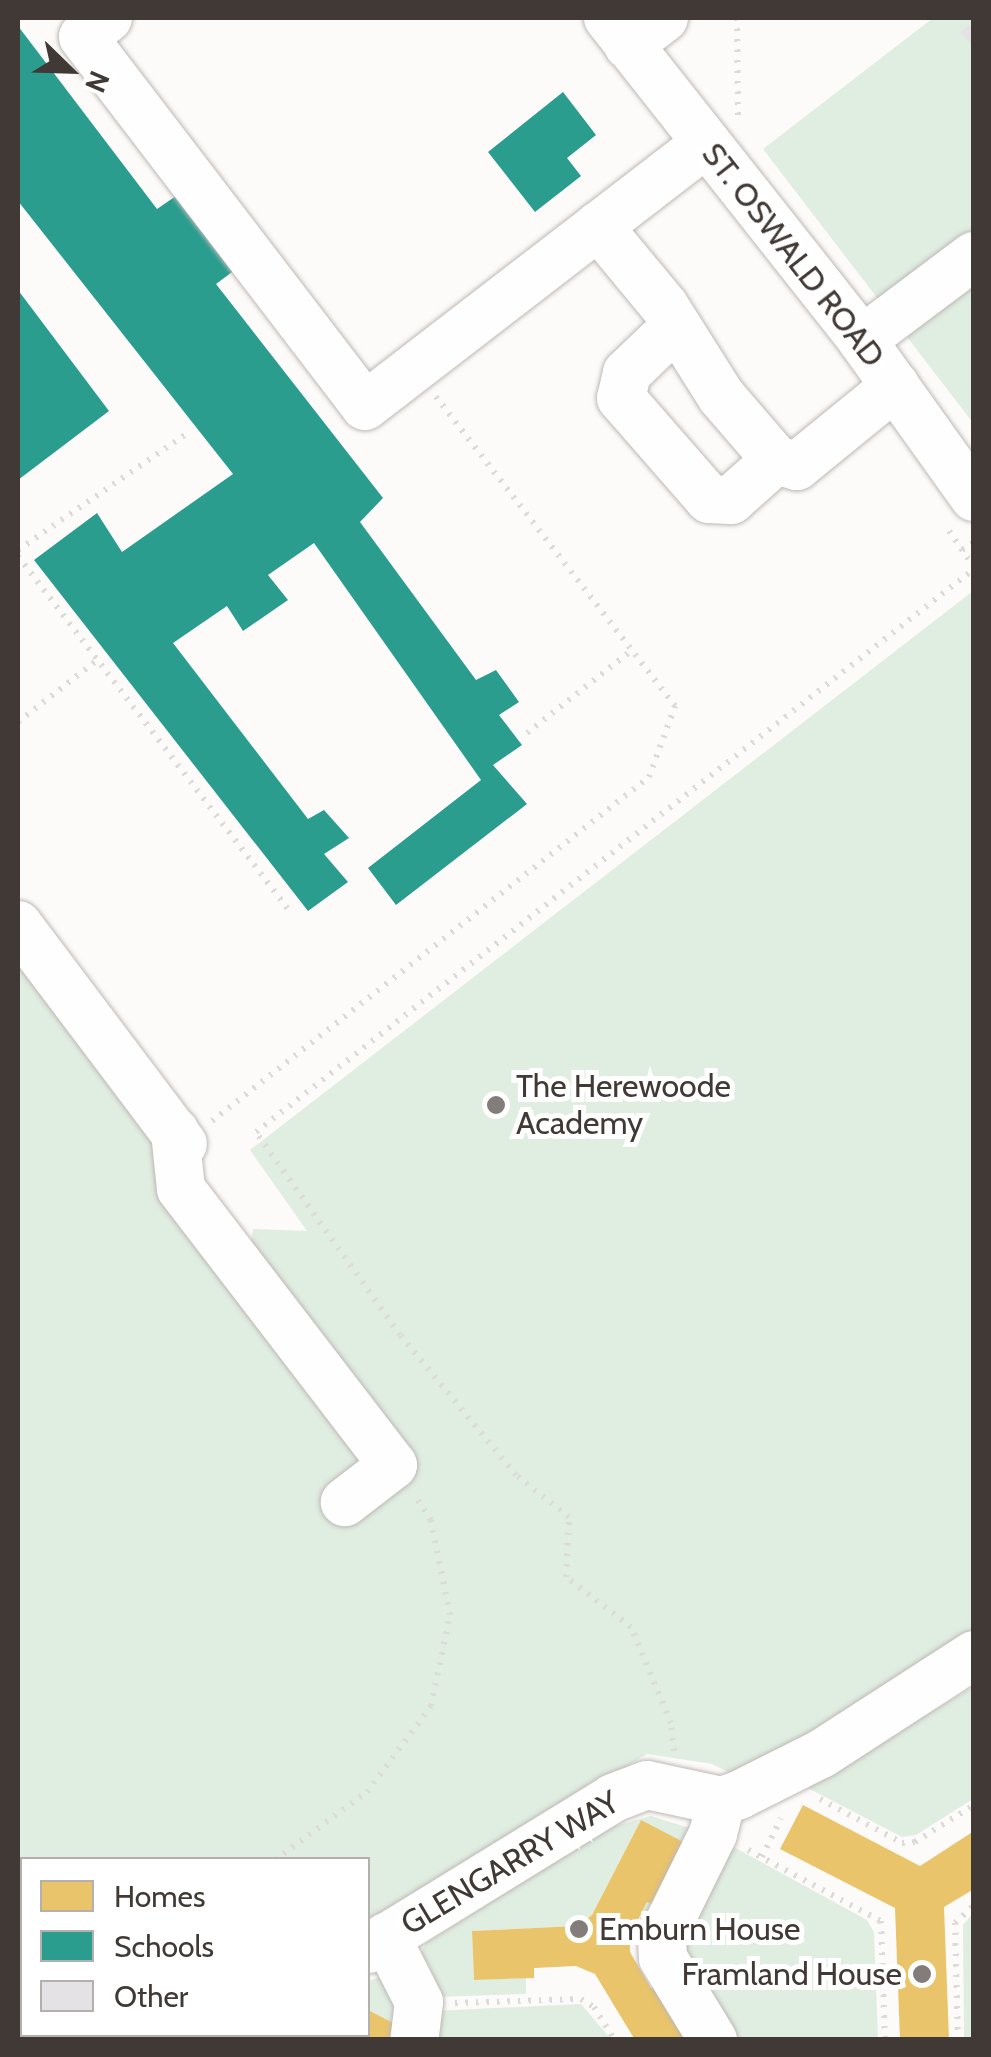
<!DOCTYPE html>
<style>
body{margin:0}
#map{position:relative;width:991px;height:2057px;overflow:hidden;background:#fdfbf9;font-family:Cabin,sans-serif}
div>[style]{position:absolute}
.green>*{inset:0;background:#e0ede1}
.homes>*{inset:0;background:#e9c46a}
.schools>*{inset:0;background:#2a9d8f}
.building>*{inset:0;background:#e4e2e4}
.path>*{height:6px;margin-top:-3px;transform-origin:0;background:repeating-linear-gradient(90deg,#dcdbda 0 2.5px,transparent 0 10.5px)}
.roads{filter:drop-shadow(0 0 2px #bdb8b5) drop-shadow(0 0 2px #bdb8b5)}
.minor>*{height:48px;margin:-24px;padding:0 24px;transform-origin:24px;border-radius:24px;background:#fffefe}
.dots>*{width:28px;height:28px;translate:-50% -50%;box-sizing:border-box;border:5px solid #fff;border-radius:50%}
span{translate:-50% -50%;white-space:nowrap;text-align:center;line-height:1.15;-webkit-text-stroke:10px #fff;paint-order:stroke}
.street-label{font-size:32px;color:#403935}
.poi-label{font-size:32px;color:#403935}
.left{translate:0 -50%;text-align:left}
.right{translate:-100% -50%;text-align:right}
.frame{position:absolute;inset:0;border:20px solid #403935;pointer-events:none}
.legend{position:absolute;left:20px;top:1857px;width:350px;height:180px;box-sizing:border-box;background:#fff;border:2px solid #b3b0ae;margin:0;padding:12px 18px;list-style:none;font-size:30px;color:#403935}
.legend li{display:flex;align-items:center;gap:20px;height:50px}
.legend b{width:50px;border:2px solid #b3b0ae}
.north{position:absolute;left:20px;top:20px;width:100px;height:100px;-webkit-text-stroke:8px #fff;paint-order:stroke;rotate:113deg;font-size:28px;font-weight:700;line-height:40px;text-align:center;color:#403935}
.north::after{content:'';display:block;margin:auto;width:35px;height:45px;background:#403935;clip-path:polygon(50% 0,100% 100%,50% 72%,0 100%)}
</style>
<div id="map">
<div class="green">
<i style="clip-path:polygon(933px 18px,973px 18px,973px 423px,763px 149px)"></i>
<i style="clip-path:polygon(973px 591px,973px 1628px,929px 1667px,736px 1776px,712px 1764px,647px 1754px,368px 1925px,368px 1860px,22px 1860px,22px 2034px,188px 2035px,18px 2039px,18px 945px,251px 1243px,253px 1229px,307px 1231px,250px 1150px)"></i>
<i style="clip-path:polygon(973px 1687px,973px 1799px,916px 1835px,902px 1837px,806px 1787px)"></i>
<i style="clip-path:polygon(651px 1816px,696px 1830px,654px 1941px,630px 1940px,647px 1902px,641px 1820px,592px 1915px,577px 1926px,472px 1931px,474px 1980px,526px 1978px,526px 1994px,435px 1997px,418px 1957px,426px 1943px,611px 1827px)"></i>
<i style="clip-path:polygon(723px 1841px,867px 1920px,874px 1932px,878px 2039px,724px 2039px,679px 1940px)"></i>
<i style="clip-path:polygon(973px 1913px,973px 2039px,964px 2039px,963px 1925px)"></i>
<i style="clip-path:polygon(389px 1974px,400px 2027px,368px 2010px,368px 1981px)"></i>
<i style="clip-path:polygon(581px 2004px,611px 2039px,429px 2040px,433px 2011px)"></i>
</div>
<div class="homes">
<i style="clip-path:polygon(803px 1805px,920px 1866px,974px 1831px,974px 1889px,944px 1907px,949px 2039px,900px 2040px,895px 1908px,780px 1849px)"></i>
<i style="clip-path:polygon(641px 1820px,691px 1846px,659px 1908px,647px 1902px,630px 1936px,630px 1952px,651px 1988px,662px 1982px,696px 2040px,635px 2040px,595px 1974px,576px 1966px,534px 1968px,534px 1978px,474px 1980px,472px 1931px,577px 1926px,592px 1915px)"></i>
<i style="clip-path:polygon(368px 2010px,401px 2027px,395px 2040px,331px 2040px,368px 2034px)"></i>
</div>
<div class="schools">
<i style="clip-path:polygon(18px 26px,157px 209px,189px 187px,247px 261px,216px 284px,383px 498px,360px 522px,476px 680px,496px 670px,519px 702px,499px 715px,522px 745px,493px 765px,527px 804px,396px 905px,368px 868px,481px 780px,314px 543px,268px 575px,288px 600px,243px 631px,227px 606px,173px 643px,308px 819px,324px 810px,349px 838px,324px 854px,348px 882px,308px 911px,34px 560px,97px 513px,122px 552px,233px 474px,18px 201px)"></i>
<i style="clip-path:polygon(563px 92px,596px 135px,567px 158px,581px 176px,535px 212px,488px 152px)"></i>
<i style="clip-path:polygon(18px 290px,109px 411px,18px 480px)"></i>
</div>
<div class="building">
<i style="clip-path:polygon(974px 22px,974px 48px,960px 32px)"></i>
</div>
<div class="path">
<i style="left:737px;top:18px;width:98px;rotate:89.4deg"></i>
<i style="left:949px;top:531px;width:44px;rotate:55.2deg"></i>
<i style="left:18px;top:550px;width:208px;rotate:-34.6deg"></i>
<i style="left:962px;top:550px;width:14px;rotate:-34deg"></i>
<i style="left:18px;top:556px;width:447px;rotate:52.6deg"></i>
<i style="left:18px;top:722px;width:100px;rotate:-38.1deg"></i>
<i style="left:527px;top:733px;width:134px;rotate:-38.3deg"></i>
<i style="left:212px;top:1121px;width:556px;rotate:-38.21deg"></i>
<i style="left:649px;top:777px;width:76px;rotate:-69.9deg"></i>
<i style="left:675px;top:706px;width:391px;rotate:-127.7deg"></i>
<i style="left:674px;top:1751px;width:28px;rotate:-96deg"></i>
<i style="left:671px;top:1723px;width:104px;rotate:-112.6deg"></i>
<i style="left:631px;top:1627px;width:82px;rotate:-142.4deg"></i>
<i style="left:566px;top:1577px;width:60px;rotate:-87.1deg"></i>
<i style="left:569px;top:1517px;width:68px;rotate:-141.6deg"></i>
<i style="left:516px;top:1475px;width:182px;rotate:-129.6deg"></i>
<i style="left:400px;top:1335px;width:249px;rotate:-125.4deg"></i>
<i style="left:256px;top:1132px;width:912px;rotate:-38.1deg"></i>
<i style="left:820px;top:1799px;width:93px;rotate:28.2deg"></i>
<i style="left:902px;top:1843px;width:13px;rotate:-4deg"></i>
<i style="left:915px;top:1842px;width:70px;rotate:-32.1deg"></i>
<i style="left:748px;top:1850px;width:151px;rotate:28.1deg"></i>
<i style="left:881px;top:1921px;width:119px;rotate:88.1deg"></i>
<i style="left:762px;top:1857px;width:43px;rotate:-64deg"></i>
<i style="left:275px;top:1860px;width:114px;rotate:-36.5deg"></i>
<i style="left:367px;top:1792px;width:107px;rotate:-53.3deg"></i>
<i style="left:431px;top:1706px;width:93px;rotate:-78.2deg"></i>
<i style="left:450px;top:1615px;width:97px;rotate:-101.3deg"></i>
<i style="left:431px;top:1520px;width:30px;rotate:-124deg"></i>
<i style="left:18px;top:1893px;width:4px;rotate:14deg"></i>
<i style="left:455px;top:2003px;width:126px;rotate:-1.8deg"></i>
<i style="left:581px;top:1999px;width:15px;rotate:32deg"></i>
<i style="left:594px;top:2007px;width:39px;rotate:58deg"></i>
<i style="left:958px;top:2040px;width:117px;rotate:-91.5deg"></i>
<i style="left:955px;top:1923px;width:26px;rotate:-43deg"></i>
</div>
<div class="roads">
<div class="minor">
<i style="left:108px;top:18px;width:31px;rotate:143deg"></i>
<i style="left:83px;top:37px;width:464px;rotate:52.6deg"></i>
<i style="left:365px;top:406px;width:431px;rotate:-37.6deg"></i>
<i style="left:608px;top:18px;width:410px;rotate:51.7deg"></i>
<i style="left:862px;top:340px;width:193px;rotate:54.5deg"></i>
<i style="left:628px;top:45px;width:45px;rotate:-36.9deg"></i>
<i style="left:598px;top:226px;width:105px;rotate:50.4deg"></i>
<i style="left:665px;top:307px;width:105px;rotate:57.8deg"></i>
<i style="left:721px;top:396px;width:84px;rotate:49.3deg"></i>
<i style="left:776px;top:460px;width:22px;rotate:16deg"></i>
<i style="left:797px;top:466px;width:127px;rotate:-39.2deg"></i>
<i style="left:676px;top:326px;width:68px;rotate:136.2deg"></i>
<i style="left:627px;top:373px;width:26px;rotate:103deg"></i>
<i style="left:621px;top:398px;width:134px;rotate:48.9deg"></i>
<i style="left:709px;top:499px;width:22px;rotate:3deg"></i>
<i style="left:731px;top:500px;width:60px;rotate:-41.6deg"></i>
<i style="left:862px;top:340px;width:140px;rotate:-36.9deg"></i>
<i style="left:18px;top:925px;width:274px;rotate:53deg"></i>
<i style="left:175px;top:1132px;width:57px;rotate:84deg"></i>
<i style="left:181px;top:1189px;width:348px;rotate:52.5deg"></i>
<i style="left:393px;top:1465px;width:61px;rotate:142.4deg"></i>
<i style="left:386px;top:1937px;width:73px;rotate:63.1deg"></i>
<i style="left:419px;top:2002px;width:38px;rotate:97deg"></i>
<i style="left:368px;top:1949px;width:288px;rotate:-31.6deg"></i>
<i style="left:613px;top:1798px;width:36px;rotate:-21deg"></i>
<i style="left:647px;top:1785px;width:76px;rotate:12.2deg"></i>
<i style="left:721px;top:1801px;width:19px;rotate:-18deg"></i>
<i style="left:739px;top:1795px;width:92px;rotate:-26.6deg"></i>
<i style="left:821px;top:1754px;width:182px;rotate:-32.9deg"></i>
<i style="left:217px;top:2040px;width:10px;rotate:-37deg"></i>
<i style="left:713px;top:2040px;width:96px;rotate:-121.4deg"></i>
<i style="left:663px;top:1958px;width:21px;rotate:-93deg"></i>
<i style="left:662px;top:1937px;width:115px;rotate:-63.7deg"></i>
<i style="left:713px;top:1834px;width:34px;rotate:-76deg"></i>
</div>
</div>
<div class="dots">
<i style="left:496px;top:1105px;background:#827d7a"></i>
<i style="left:579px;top:1929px;background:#827d7a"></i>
<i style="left:922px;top:1974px;background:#827d7a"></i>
</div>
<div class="street-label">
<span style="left:793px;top:255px;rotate:52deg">ST. OSWALD ROAD</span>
<span style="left:510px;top:1863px;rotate:-31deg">GLENGARRY WAY</span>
</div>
<div class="poi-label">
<span class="left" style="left:516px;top:1105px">The Herewoode<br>Academy</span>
<span class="left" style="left:599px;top:1929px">Emburn House</span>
<span class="right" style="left:902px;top:1974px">Framland House</span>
</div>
<div class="frame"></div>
<ul class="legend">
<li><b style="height:28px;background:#e9c46a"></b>Homes</li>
<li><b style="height:28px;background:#2a9d8f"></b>Schools</li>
<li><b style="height:28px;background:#e4e2e4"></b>Other</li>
</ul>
<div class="north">N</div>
</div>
